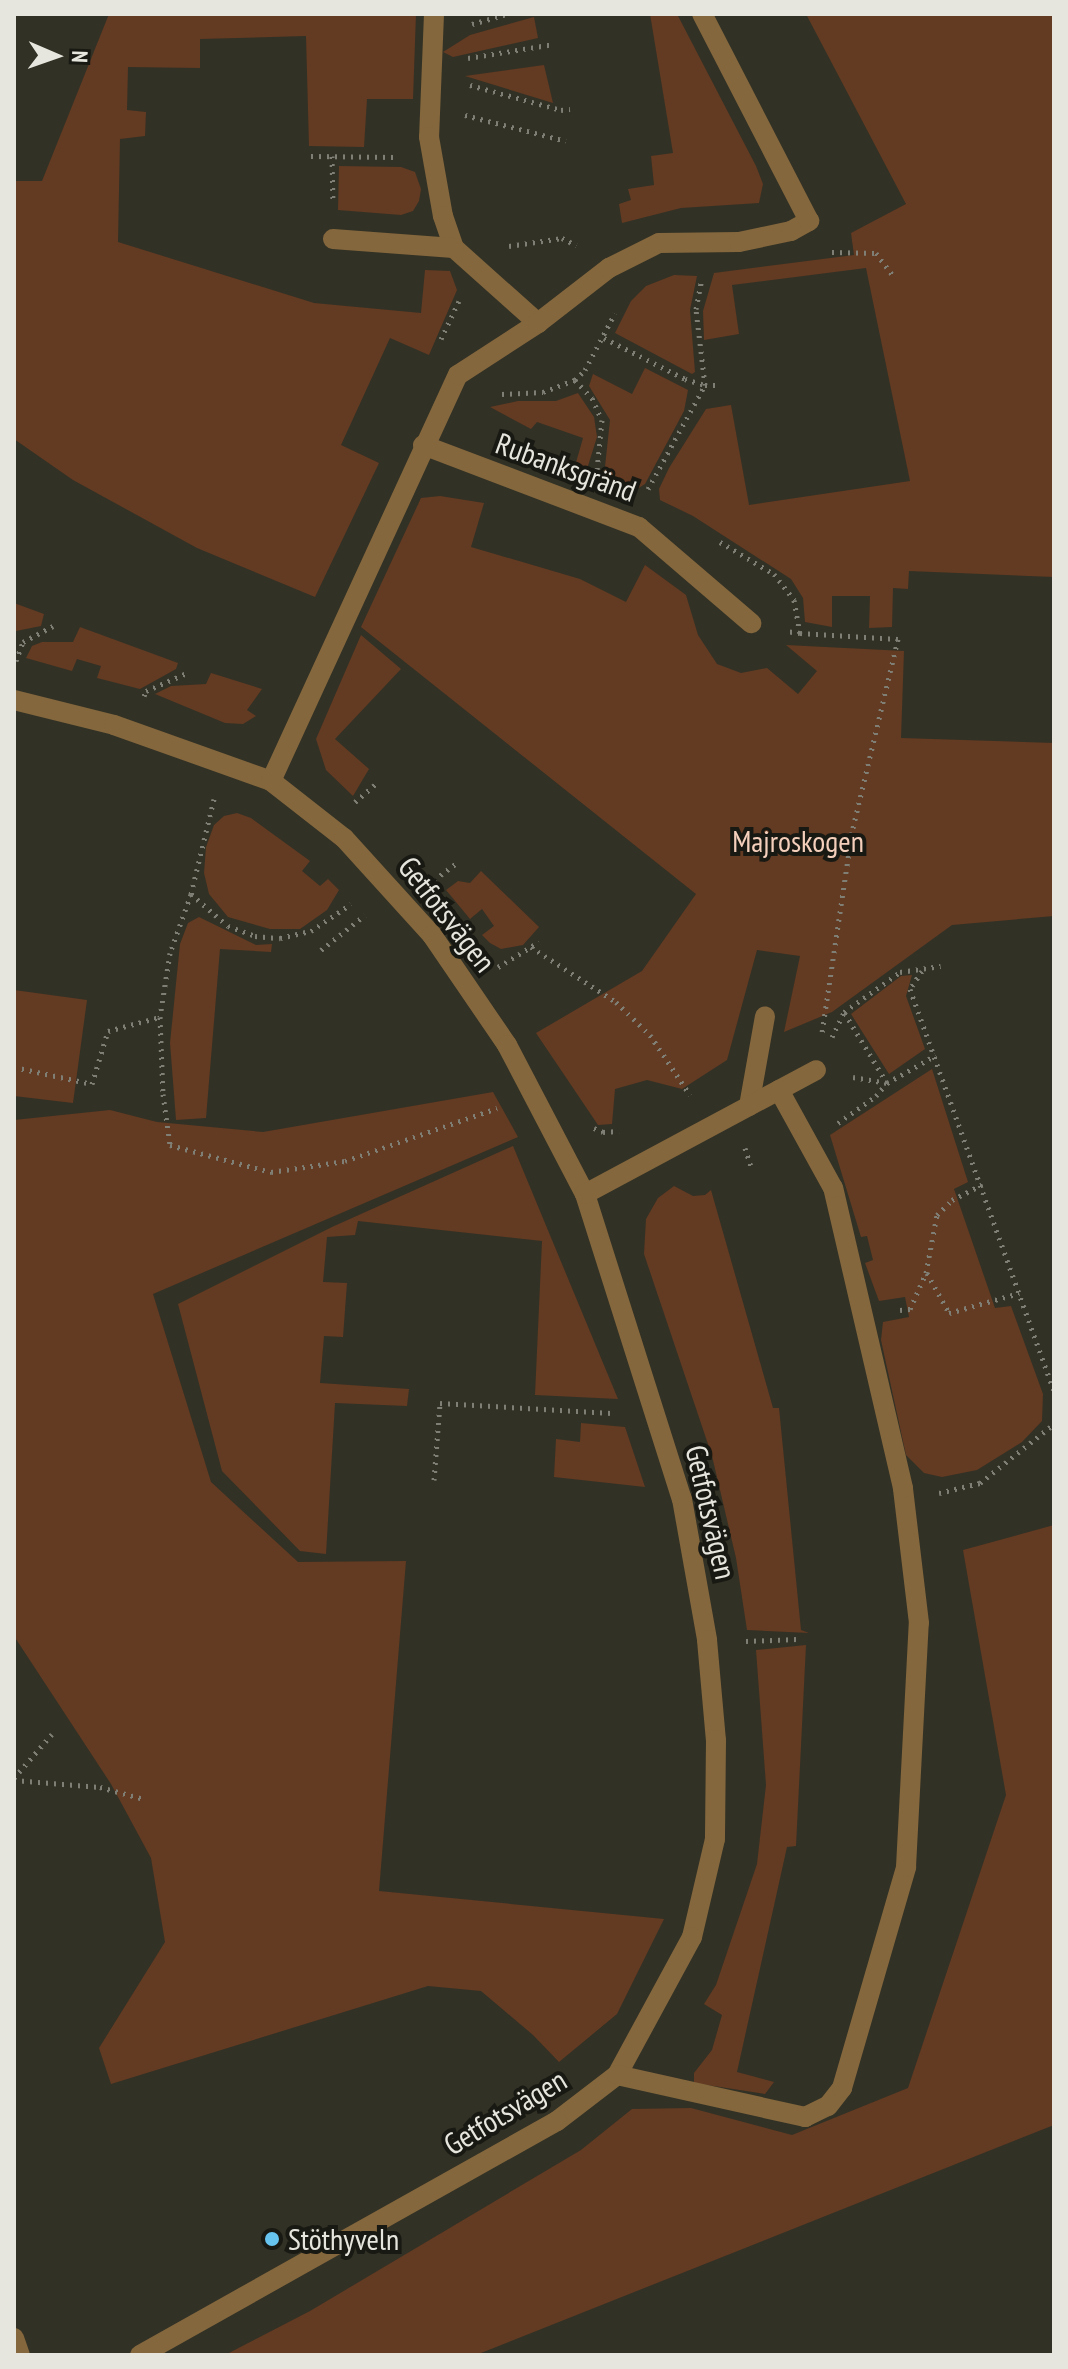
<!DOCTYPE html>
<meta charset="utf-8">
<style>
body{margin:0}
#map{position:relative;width:1068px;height:2369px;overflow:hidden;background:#323125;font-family:"PT Sans Narrow",sans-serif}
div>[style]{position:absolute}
.green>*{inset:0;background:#633a22}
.path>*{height:5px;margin-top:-2.5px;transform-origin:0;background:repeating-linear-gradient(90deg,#807f75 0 2px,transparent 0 8px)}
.minor>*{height:20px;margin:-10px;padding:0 10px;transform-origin:10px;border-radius:10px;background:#84673d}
.dots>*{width:22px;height:22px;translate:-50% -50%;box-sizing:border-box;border:4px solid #191913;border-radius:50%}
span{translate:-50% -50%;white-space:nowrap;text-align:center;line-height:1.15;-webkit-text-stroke:8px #191913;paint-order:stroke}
.street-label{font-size:30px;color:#e7e6de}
.park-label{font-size:30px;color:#f4cfbb}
.poi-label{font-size:30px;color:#e7e6de}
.left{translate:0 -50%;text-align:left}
.frame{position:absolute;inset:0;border:16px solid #e7e6de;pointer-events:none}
.north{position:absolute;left:16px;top:16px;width:80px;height:80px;-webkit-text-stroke:6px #191913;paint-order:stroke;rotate:92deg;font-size:22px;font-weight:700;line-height:32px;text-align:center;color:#e7e6de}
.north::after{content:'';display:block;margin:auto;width:28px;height:36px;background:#e7e6de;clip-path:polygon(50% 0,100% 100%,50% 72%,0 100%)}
</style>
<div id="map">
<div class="green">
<i style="clip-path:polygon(109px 14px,416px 14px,413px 99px,367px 99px,364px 147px,309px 146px,306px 36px,200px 39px,200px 68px,128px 67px,127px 110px,146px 112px,145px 136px,120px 139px,118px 242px,314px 303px,421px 313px,425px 270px,450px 271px,457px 290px,429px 355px,390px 338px,341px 445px,379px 463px,315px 597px,197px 548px,73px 480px,14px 439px,14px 181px,42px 181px)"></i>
<i style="clip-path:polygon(650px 14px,677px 14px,756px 166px,763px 184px,759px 203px,681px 208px,622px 223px,619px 204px,631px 200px,628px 189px,654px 185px,651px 156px,673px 153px)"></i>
<i style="clip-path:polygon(806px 14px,1054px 14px,1054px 577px,909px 571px,908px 589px,893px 588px,892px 627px,869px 628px,870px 596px,832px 596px,832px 627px,805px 622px,803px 598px,791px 579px,693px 516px,660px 500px,659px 489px,669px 468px,706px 409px,731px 405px,749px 505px,910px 481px,866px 268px,732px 285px,739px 334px,704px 340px,703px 311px,714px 273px,854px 255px,851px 233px,906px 204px)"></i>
<i style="clip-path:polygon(534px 17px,538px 38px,453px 57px,443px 52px,470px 35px)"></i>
<i style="clip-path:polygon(544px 65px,553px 103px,465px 76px)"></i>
<i style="clip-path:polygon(339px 166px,401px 167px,415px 172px,421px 189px,419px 201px,413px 211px,401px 215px,338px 210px)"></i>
<i style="clip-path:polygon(674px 275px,697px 276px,690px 310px,695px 372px,692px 374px,615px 333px,631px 301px,646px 286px)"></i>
<i style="clip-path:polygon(645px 368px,688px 390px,684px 411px,645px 484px,637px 489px,604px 476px,610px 420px,589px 386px,593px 374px,632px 394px)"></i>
<i style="clip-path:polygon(578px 393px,594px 417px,597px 437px,587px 469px,575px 466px,583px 438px,537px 422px,531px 429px,490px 407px,518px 401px,556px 401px)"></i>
<i style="clip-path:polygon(440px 496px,484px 503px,471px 547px,580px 579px,626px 602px,645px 565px,686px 595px,698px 635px,717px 664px,741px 673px,767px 668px,798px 694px,817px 671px,786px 645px,904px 651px,901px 738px,1054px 743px,1054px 916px,952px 925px,832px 1012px,784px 1032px,800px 956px,757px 950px,727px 1060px,682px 1089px,647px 1080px,615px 1089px,612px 1124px,598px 1125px,536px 1033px,642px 971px,696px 894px,361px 627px,421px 498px)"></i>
<i style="clip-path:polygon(14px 603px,44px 614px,41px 626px,16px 631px,14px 635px)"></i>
<i style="clip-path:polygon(80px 627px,178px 663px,176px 669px,140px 689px,97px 678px,101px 666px,77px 659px,72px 671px,26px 658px,32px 646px,42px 642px,73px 642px)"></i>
<i style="clip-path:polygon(361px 635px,401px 669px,335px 739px,369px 769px,353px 796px,326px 770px,316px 739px)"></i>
<i style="clip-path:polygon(211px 673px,262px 689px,247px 710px,256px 716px,243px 724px,225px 723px,155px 694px,171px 686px,206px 684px)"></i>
<i style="clip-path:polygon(237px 813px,251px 818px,310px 861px,302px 871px,320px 886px,328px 879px,339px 890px,327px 910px,300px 929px,270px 929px,228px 917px,209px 894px,204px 873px,206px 847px,214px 825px,224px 816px)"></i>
<i style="clip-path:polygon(481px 871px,539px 927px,523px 945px,501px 949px,490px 943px,482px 935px,494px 926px,482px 909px,470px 919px,446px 890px,458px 881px,470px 883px)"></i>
<i style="clip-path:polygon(199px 917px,256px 945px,272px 944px,271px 952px,220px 949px,206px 1118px,176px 1120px,170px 1043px,180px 944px,188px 923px)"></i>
<i style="clip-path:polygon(912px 975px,906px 996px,925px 1049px,889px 1074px,851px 1014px,901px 976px)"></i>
<i style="clip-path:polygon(14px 990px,87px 1000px,73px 1103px,14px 1096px)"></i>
<i style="clip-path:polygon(932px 1069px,968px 1182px,954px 1189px,995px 1308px,1011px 1306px,1043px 1394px,1042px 1421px,1022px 1442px,977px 1470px,942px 1477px,924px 1473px,906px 1455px,881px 1340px,883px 1322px,909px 1317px,905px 1297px,879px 1301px,865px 1263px,873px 1260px,867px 1236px,861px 1237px,830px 1135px)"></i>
<i style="clip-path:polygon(493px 1092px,518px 1137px,153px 1294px,211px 1482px,298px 1562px,406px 1561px,379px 1891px,664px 1919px,617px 2014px,559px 2062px,533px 2035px,481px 1991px,428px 1986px,111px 2084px,99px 2048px,165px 1942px,151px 1858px,111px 1784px,14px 1636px,14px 1120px,110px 1110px,157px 1122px,263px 1132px)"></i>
<i style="clip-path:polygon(513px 1146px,618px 1399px,535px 1395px,542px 1241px,358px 1221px,355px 1235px,327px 1237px,323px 1282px,347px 1283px,343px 1337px,324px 1336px,320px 1383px,409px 1389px,407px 1406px,335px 1403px,326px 1554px,300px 1551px,222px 1471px,178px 1304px,332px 1227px)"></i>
<i style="clip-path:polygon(674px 1186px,693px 1196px,705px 1195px,711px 1190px,773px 1408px,779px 1408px,801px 1630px,809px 1633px,747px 1630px,736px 1558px,712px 1456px,644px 1254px,646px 1219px,658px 1198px)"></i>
<i style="clip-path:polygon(581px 1423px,625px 1427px,645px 1487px,554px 1477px,556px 1439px,580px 1442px)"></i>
<i style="clip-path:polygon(1054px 1525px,1054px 2125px,476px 2355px,225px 2355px,310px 2311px,581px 2150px,632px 2109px,691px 2108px,792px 2135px,908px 2088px,1006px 1795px,963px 1550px)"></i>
<i style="clip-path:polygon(806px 1645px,796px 1846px,787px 1847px,737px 2072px,774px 2082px,765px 2094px,694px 2083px,694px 2073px,712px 2050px,722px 2015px,704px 2004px,716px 1985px,757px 1864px,766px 1785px,756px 1650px)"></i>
</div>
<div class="path">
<i style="left:472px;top:24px;width:36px;rotate:-16deg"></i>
<i style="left:468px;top:58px;width:87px;rotate:-9.2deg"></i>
<i style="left:470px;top:85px;width:94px;rotate:15.4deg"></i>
<i style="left:561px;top:110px;width:9px;rotate:-6deg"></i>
<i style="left:465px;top:115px;width:104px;rotate:14.4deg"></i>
<i style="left:311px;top:156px;width:84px;rotate:0.7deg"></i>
<i style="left:332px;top:156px;width:46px;rotate:88.8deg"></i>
<i style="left:509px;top:246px;width:54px;rotate:-8.6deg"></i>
<i style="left:562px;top:238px;width:16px;rotate:27deg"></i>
<i style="left:832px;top:252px;width:44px;rotate:1.3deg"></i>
<i style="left:876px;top:253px;width:30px;rotate:53deg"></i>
<i style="left:604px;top:338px;width:91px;rotate:26.8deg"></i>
<i style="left:685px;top:379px;width:21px;rotate:17deg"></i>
<i style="left:705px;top:385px;width:77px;rotate:-96.8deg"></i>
<i style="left:696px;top:309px;width:31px;rotate:-79deg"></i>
<i style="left:441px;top:339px;width:42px;rotate:-64.7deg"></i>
<i style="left:575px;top:380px;width:25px;rotate:47deg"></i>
<i style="left:592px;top:398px;width:24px;rotate:66deg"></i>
<i style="left:602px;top:420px;width:50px;rotate:95.7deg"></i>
<i style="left:502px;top:394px;width:41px;rotate:-2.8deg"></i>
<i style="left:543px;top:392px;width:34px;rotate:-21deg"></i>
<i style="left:575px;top:380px;width:14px;rotate:-45deg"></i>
<i style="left:585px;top:370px;width:64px;rotate:-62.2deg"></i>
<i style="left:648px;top:489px;width:119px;rotate:-61.3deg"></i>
<i style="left:705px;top:385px;width:15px"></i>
<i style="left:720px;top:542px;width:63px;rotate:30.7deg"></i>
<i style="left:774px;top:574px;width:33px;rotate:52deg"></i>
<i style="left:794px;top:600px;width:34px;rotate:80deg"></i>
<i style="left:800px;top:633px;width:14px;rotate:-172deg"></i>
<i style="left:800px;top:633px;width:98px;rotate:3.5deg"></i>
<i style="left:898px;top:639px;width:198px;rotate:103.4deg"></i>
<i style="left:852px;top:832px;width:203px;rotate:98.5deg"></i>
<i style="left:16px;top:661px;width:20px;rotate:-70deg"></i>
<i style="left:23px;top:642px;width:34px;rotate:-28deg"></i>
<i style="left:144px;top:696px;width:5px;rotate:-68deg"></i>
<i style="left:146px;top:691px;width:45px;rotate:-23.7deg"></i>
<i style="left:214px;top:799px;width:98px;rotate:103.6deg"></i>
<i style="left:191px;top:894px;width:63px;rotate:109.6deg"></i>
<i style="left:170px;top:953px;width:65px;rotate:98.9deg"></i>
<i style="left:160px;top:1017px;width:77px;rotate:87.8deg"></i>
<i style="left:163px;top:1094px;width:51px;rotate:82.2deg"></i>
<i style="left:170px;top:1145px;width:105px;rotate:15deg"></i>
<i style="left:271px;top:1172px;width:75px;rotate:-8.5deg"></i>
<i style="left:345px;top:1161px;width:161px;rotate:-19.2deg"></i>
<i style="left:355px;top:802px;width:29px;rotate:-41deg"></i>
<i style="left:434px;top:880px;width:30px;rotate:-37deg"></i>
<i style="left:191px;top:894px;width:49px;rotate:40.9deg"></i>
<i style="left:228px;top:926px;width:29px;rotate:20deg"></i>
<i style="left:255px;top:936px;width:25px;rotate:5deg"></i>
<i style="left:280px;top:938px;width:32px;rotate:-13deg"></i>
<i style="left:311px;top:931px;width:48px;rotate:-34deg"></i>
<i style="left:531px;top:947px;width:101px;rotate:32.9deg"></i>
<i style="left:616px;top:1002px;width:47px;rotate:44.1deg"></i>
<i style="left:650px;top:1035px;width:72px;rotate:56.3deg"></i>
<i style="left:321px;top:950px;width:56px;rotate:-38.5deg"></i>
<i style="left:498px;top:967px;width:48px;rotate:-31.4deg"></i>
<i style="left:922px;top:971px;width:22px;rotate:124deg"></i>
<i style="left:910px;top:989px;width:428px;rotate:70.3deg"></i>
<i style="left:832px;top:1037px;width:28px;rotate:-64deg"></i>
<i style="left:844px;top:1012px;width:69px;rotate:-35.5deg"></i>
<i style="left:900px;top:972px;width:41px;rotate:-8.3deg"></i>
<i style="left:14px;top:1067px;width:80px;rotate:12.3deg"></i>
<i style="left:92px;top:1084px;width:55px;rotate:-73.2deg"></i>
<i style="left:108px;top:1031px;width:54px;rotate:-15.1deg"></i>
<i style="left:853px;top:1077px;width:35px;rotate:10deg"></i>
<i style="left:887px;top:1083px;width:56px;rotate:-29.7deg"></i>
<i style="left:838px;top:1123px;width:47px;rotate:-35.4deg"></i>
<i style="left:876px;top:1096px;width:17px;rotate:-50deg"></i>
<i style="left:887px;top:1083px;width:83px;rotate:-121.2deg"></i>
<i style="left:594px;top:1128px;width:10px;rotate:24deg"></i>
<i style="left:603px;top:1132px;width:16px;rotate:-4deg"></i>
<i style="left:745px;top:1148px;width:20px;rotate:72deg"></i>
<i style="left:927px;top:1273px;width:46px;rotate:61.2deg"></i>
<i style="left:949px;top:1313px;width:73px;rotate:-15.9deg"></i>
<i style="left:900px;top:1310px;width:10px;rotate:-6deg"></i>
<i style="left:910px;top:1309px;width:39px;rotate:-66deg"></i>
<i style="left:926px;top:1273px;width:59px;rotate:-79.3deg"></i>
<i style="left:937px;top:1215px;width:21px;rotate:-45deg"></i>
<i style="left:952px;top:1200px;width:34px;rotate:-27deg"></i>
<i style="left:434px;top:1480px;width:77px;rotate:-85.5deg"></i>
<i style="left:440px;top:1403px;width:176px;rotate:3.3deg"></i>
<i style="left:939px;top:1493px;width:42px;rotate:-13.7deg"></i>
<i style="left:980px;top:1483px;width:95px;rotate:-38.6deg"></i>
<i style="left:746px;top:1641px;width:51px;rotate:-2.2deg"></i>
<i style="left:14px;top:1778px;width:58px;rotate:-49.2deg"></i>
<i style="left:14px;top:1780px;width:86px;rotate:4.7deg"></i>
<i style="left:100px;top:1787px;width:46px;rotate:15.3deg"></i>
</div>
<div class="minor">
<i style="left:434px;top:14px;width:123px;rotate:92.3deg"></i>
<i style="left:429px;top:137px;width:80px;rotate:80deg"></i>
<i style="left:443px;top:216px;width:34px;rotate:71deg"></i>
<i style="left:454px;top:248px;width:113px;rotate:41.8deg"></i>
<i style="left:333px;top:239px;width:121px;rotate:4.3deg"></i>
<i style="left:423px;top:445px;width:231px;rotate:20.8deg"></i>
<i style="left:639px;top:527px;width:148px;rotate:40.6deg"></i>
<i style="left:14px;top:700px;width:103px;rotate:14deg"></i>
<i style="left:114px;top:725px;width:167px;rotate:19.6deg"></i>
<i style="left:271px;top:781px;width:93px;rotate:38deg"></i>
<i style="left:344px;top:838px;width:131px;rotate:47.8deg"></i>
<i style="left:432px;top:935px;width:133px;rotate:55.7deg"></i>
<i style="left:507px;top:1045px;width:168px;rotate:62.4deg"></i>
<i style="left:585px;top:1194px;width:320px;rotate:72.4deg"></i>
<i style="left:682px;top:1499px;width:143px;rotate:79.9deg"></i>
<i style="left:707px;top:1640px;width:100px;rotate:84.9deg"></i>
<i style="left:716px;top:1740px;width:99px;rotate:90.6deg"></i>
<i style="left:715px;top:1839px;width:101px;rotate:103.2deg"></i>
<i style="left:692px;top:1937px;width:157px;rotate:118.5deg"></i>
<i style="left:617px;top:2075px;width:76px;rotate:142.5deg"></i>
<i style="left:557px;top:2121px;width:478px;rotate:150.7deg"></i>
<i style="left:271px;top:781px;width:447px;rotate:-65.3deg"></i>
<i style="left:458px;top:375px;width:95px;rotate:-33deg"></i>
<i style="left:538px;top:323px;width:90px;rotate:-37.8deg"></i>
<i style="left:609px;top:268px;width:56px;rotate:-26.6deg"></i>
<i style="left:659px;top:243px;width:80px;rotate:-0.7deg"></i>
<i style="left:739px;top:242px;width:53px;rotate:-11.9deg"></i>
<i style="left:791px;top:231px;width:21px;rotate:-29deg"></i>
<i style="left:809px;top:221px;width:233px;rotate:-117.3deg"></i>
<i style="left:749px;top:1106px;width:91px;rotate:-79.9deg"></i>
<i style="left:585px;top:1194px;width:262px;rotate:-28.2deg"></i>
<i style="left:617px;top:2075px;width:193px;rotate:12.6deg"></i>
<i style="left:805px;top:2117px;width:25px;rotate:-26deg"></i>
<i style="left:828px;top:2106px;width:23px;rotate:-52deg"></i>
<i style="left:842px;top:2088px;width:230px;rotate:-73.8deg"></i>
<i style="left:906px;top:1867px;width:244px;rotate:-87deg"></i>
<i style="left:919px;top:1623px;width:136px;rotate:-96.8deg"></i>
<i style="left:903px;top:1488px;width:308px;rotate:-103.1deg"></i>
<i style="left:833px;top:1188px;width:112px;rotate:-118.9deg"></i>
<i style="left:14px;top:2338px;width:18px;rotate:71deg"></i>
</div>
<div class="dots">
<i style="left:272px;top:2239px;background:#66c4ef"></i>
</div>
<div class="street-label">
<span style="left:566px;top:467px;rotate:20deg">Rubanksgränd</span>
<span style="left:447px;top:914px;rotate:52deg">Getfotsvägen</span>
<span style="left:711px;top:1512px;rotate:77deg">Getfotsvägen</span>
<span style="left:505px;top:2112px;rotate:-31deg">Getfotsvägen</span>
</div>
<div class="park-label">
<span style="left:798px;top:841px">Majroskogen</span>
</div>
<div class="poi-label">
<span class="left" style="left:288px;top:2239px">Stöthyveln</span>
</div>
<div class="frame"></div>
<div class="north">N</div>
</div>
